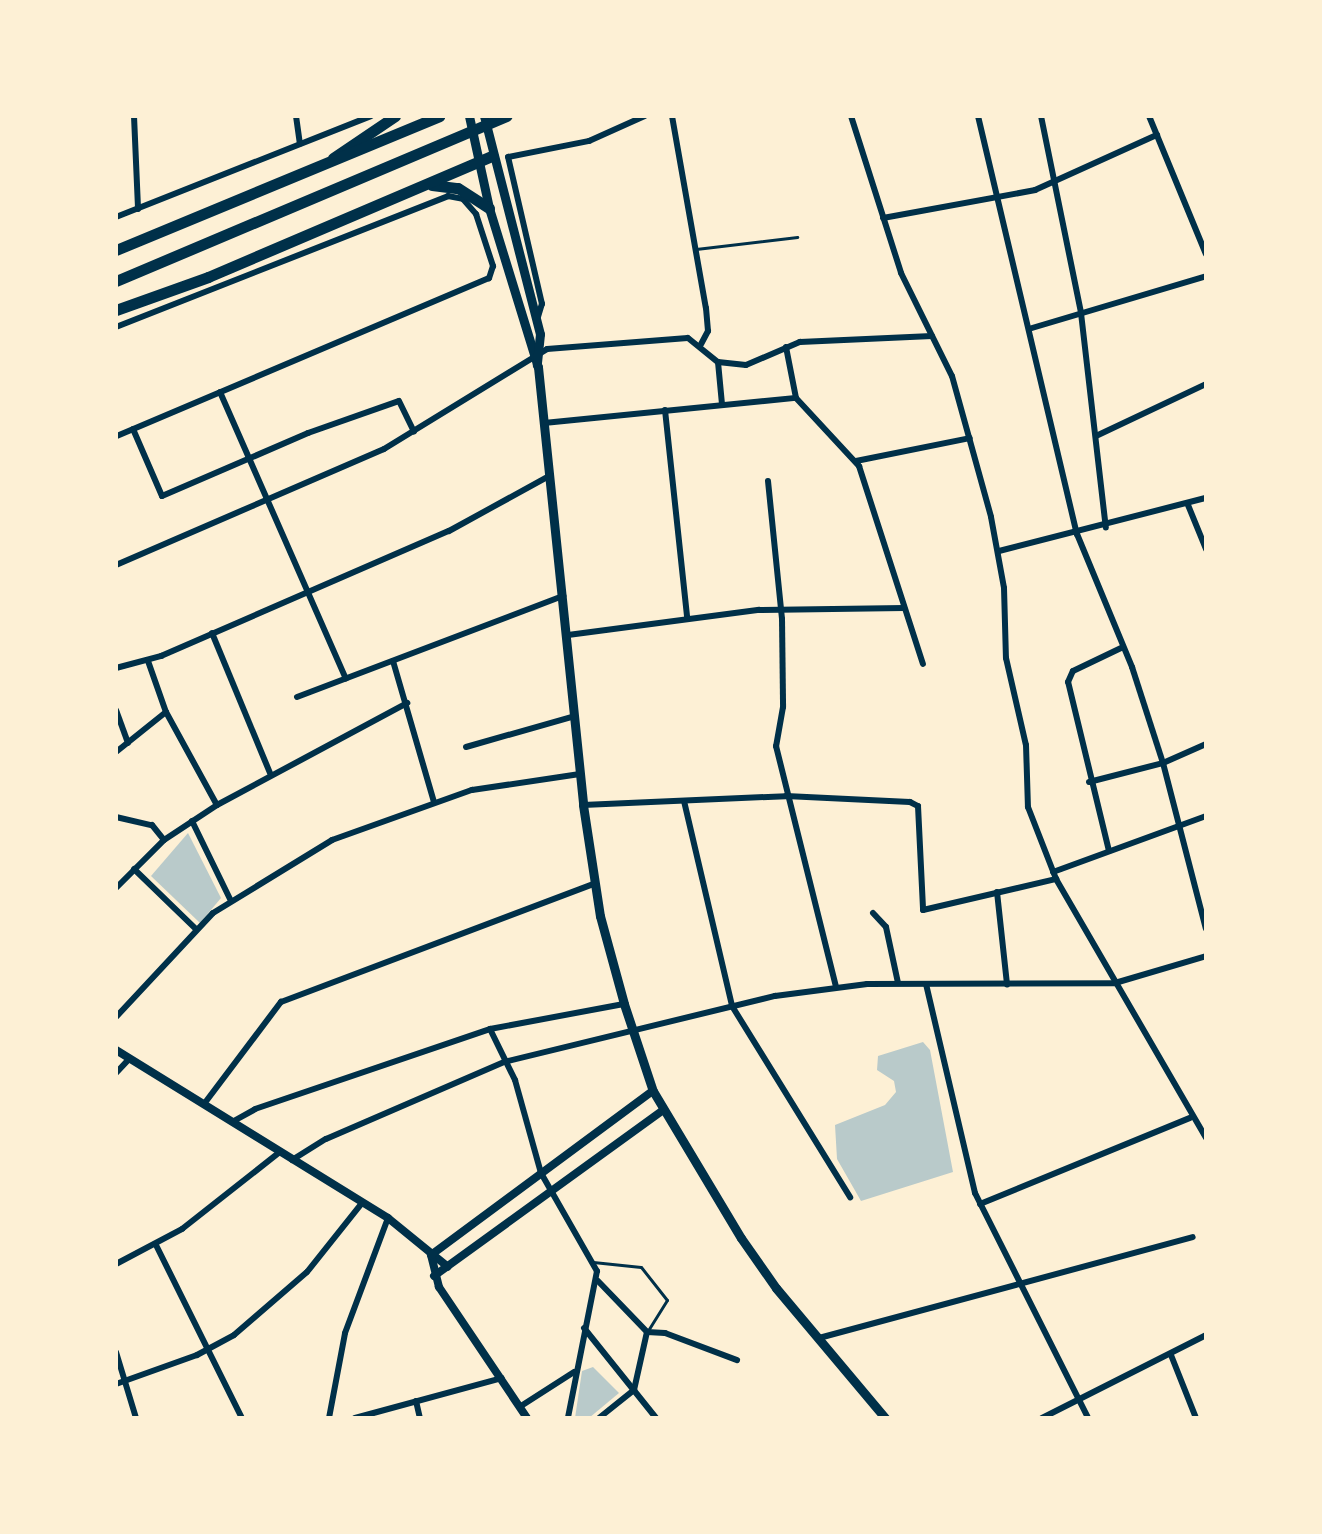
<!DOCTYPE html>
<style>
body{margin:0}
#map{position:relative;width:1322px;height:1534px;overflow:hidden;background:#fdf0d5;font-family:Arial,sans-serif}
div>[style]{position:absolute}
.green>*{inset:0;background:#b9caca}
.service>*{height:3px;margin:-1.5px;padding:0 1.5px;transform-origin:1.5px;border-radius:1.5px;background:#003049}
.minor>*{height:6px;margin:-3px;padding:0 3px;transform-origin:3px;border-radius:3px;background:#003049}
.tertiary>*{height:8px;margin:-4px;padding:0 4px;transform-origin:4px;border-radius:4px;background:#003049}
.secondary>*{height:9px;margin:-4.5px;padding:0 4.5px;transform-origin:4.5px;border-radius:4.5px;background:#003049}
.motorway>*{height:11px;margin:-5.5px;padding:0 5.5px;transform-origin:5.5px;border-radius:5.5px;background:#003049}
span{translate:-50% -50%;white-space:nowrap;text-align:center;line-height:1.15;-webkit-text-stroke:7px #fdf0d5;paint-order:stroke}
.frame{position:absolute;inset:0;border:118px solid #fdf0d5;pointer-events:none}
</style>
<div id="map">
<div class="green">
<i style="clip-path:polygon(188px 833px,221px 898px,200px 923px,151px 876px)"></i>
<i style="clip-path:polygon(923px 1042px,930px 1050px,953px 1172px,861px 1201px,837px 1159px,835px 1125px,885px 1105px,896px 1092px,894px 1081px,877px 1070px,878px 1056px)"></i>
<i style="clip-path:polygon(593px 1367px,619px 1393px,589px 1418px,575px 1418px,582px 1371px)"></i>
</div>
<div class="service">
<i style="left:696px;top:249px;width:102px;rotate:-6.8deg"></i>
<i style="left:593px;top:1262px;width:48px;rotate:5.9deg"></i>
<i style="left:641px;top:1267px;width:42px;rotate:51.8deg"></i>
<i style="left:667px;top:1300px;width:38px;rotate:122deg"></i>
<i style="left:731px;top:1418px;width:1px;rotate:-45deg"></i>
</div>
<div class="minor">
<i style="left:134px;top:116px;width:93px;rotate:87.5deg"></i>
<i style="left:296px;top:116px;width:28px;rotate:82deg"></i>
<i style="left:672px;top:116px;width:195px;rotate:80deg"></i>
<i style="left:706px;top:308px;width:23px;rotate:85deg"></i>
<i style="left:708px;top:331px;width:15px;rotate:118deg"></i>
<i style="left:851px;top:116px;width:165px;rotate:72.3deg"></i>
<i style="left:901px;top:273px;width:115px;rotate:63.7deg"></i>
<i style="left:952px;top:376px;width:146px;rotate:74.5deg"></i>
<i style="left:991px;top:517px;width:72px;rotate:79.6deg"></i>
<i style="left:1004px;top:588px;width:70px;rotate:88.4deg"></i>
<i style="left:1006px;top:658px;width:89px;rotate:77.1deg"></i>
<i style="left:1026px;top:745px;width:62px;rotate:88.2deg"></i>
<i style="left:1028px;top:807px;width:77px;rotate:68.7deg"></i>
<i style="left:1056px;top:879px;width:299px;rotate:59.9deg"></i>
<i style="left:978px;top:116px;width:430px;rotate:76.7deg"></i>
<i style="left:1077px;top:534px;width:144px;rotate:67.5deg"></i>
<i style="left:1132px;top:667px;width:101px;rotate:72.1deg"></i>
<i style="left:1163px;top:763px;width:171px;rotate:75.5deg"></i>
<i style="left:1041px;top:116px;width:201px;rotate:78.5deg"></i>
<i style="left:1081px;top:313px;width:216px;rotate:83.4deg"></i>
<i style="left:1149px;top:116px;width:149px;rotate:67.6deg"></i>
<i style="left:116px;top:217px;width:274px;rotate:-21.6deg"></i>
<i style="left:883px;top:218px;width:155px;rotate:-10.4deg"></i>
<i style="left:1035px;top:190px;width:134px;rotate:-24.3deg"></i>
<i style="left:537px;top:320px;width:17px;rotate:-73deg"></i>
<i style="left:542px;top:304px;width:151px;rotate:-103deg"></i>
<i style="left:508px;top:157px;width:83px;rotate:-11.2deg"></i>
<i style="left:589px;top:141px;width:61px;rotate:-24.1deg"></i>
<i style="left:116px;top:327px;width:357px;rotate:-21.5deg"></i>
<i style="left:448px;top:196px;width:15px;rotate:11deg"></i>
<i style="left:463px;top:199px;width:20px;rotate:49deg"></i>
<i style="left:476px;top:214px;width:55px;rotate:71.9deg"></i>
<i style="left:493px;top:266px;width:13px;rotate:108deg"></i>
<i style="left:489px;top:278px;width:405px;rotate:157deg"></i>
<i style="left:1032px;top:328px;width:182px;rotate:-16.6deg"></i>
<i style="left:786px;top:347px;width:52px;rotate:78.9deg"></i>
<i style="left:796px;top:398px;width:93px;rotate:47.2deg"></i>
<i style="left:859px;top:466px;width:208px;rotate:72.1deg"></i>
<i style="left:718px;top:362px;width:42px;rotate:84.6deg"></i>
<i style="left:220px;top:392px;width:313px;rotate:66.3deg"></i>
<i style="left:665px;top:410px;width:208px;rotate:83.9deg"></i>
<i style="left:544px;top:423px;width:253px;rotate:-5.7deg"></i>
<i style="left:133px;top:429px;width:73px;rotate:66.6deg"></i>
<i style="left:162px;top:496px;width:159px;rotate:-23.3deg"></i>
<i style="left:308px;top:433px;width:96px;rotate:-19.4deg"></i>
<i style="left:399px;top:401px;width:34px;rotate:64deg"></i>
<i style="left:1096px;top:436px;width:122px;rotate:-25.3deg"></i>
<i style="left:856px;top:461px;width:116px;rotate:-11.4deg"></i>
<i style="left:768px;top:481px;width:139px;rotate:84.2deg"></i>
<i style="left:782px;top:619px;width:88px;rotate:89.3deg"></i>
<i style="left:783px;top:707px;width:40px;rotate:100deg"></i>
<i style="left:776px;top:746px;width:247px;rotate:76deg"></i>
<i style="left:1188px;top:505px;width:48px;rotate:67.8deg"></i>
<i style="left:999px;top:551px;width:214px;rotate:-14.4deg"></i>
<i style="left:116px;top:565px;width:292px;rotate:-23.4deg"></i>
<i style="left:384px;top:449px;width:191px;rotate:-31.5deg"></i>
<i style="left:547px;top:349px;width:141px;rotate:-4.5deg"></i>
<i style="left:688px;top:338px;width:38px;rotate:39deg"></i>
<i style="left:718px;top:362px;width:28px;rotate:6deg"></i>
<i style="left:746px;top:365px;width:59px;rotate:-23.1deg"></i>
<i style="left:800px;top:342px;width:132px;rotate:-2.6deg"></i>
<i style="left:212px;top:633px;width:152px;rotate:67.5deg"></i>
<i style="left:568px;top:635px;width:193px;rotate:-7.5deg"></i>
<i style="left:759px;top:610px;width:145px;rotate:-0.8deg"></i>
<i style="left:148px;top:661px;width:54px;rotate:70.6deg"></i>
<i style="left:166px;top:712px;width:106px;rotate:61.3deg"></i>
<i style="left:393px;top:661px;width:147px;rotate:73.8deg"></i>
<i style="left:116px;top:668px;width:47px;rotate:-14.9deg"></i>
<i style="left:161px;top:656px;width:314px;rotate:-23.5deg"></i>
<i style="left:449px;top:531px;width:114px;rotate:-28.8deg"></i>
<i style="left:297px;top:697px;width:285px;rotate:-20.8deg"></i>
<i style="left:116px;top:710px;width:35px;rotate:70deg"></i>
<i style="left:466px;top:747px;width:113px;rotate:-15.9deg"></i>
<i style="left:116px;top:752px;width:64px;rotate:-38.7deg"></i>
<i style="left:1089px;top:782px;width:76px;rotate:-14.4deg"></i>
<i style="left:1163px;top:763px;width:47px;rotate:-23.8deg"></i>
<i style="left:684px;top:801px;width:211px;rotate:76.8deg"></i>
<i style="left:732px;top:1006px;width:225px;rotate:58.3deg"></i>
<i style="left:583px;top:805px;width:203px;rotate:-2.5deg"></i>
<i style="left:786px;top:796px;width:124px;rotate:2.8deg"></i>
<i style="left:910px;top:802px;width:9px;rotate:27deg"></i>
<i style="left:918px;top:806px;width:104px;rotate:87.2deg"></i>
<i style="left:923px;top:910px;width:137px;rotate:-13.1deg"></i>
<i style="left:116px;top:817px;width:37px;rotate:13deg"></i>
<i style="left:152px;top:825px;width:19px;rotate:51deg"></i>
<i style="left:192px;top:821px;width:87px;rotate:64deg"></i>
<i style="left:1109px;top:851px;width:174px;rotate:-103.6deg"></i>
<i style="left:1068px;top:682px;width:12px;rotate:-66deg"></i>
<i style="left:1073px;top:671px;width:55px;rotate:-25.6deg"></i>
<i style="left:134px;top:869px;width:86px;rotate:44.1deg"></i>
<i style="left:1053px;top:872px;width:163px;rotate:-20.1deg"></i>
<i style="left:116px;top:888px;width:68px;rotate:-45deg"></i>
<i style="left:164px;top:840px;width:64px;rotate:-33.4deg"></i>
<i style="left:217px;top:805px;width:216px;rotate:-28.2deg"></i>
<i style="left:997px;top:892px;width:93px;rotate:83.8deg"></i>
<i style="left:873px;top:913px;width:19px;rotate:47deg"></i>
<i style="left:886px;top:927px;width:57px;rotate:77.9deg"></i>
<i style="left:926px;top:984px;width:215px;rotate:76.8deg"></i>
<i style="left:975px;top:1193px;width:252px;rotate:63.3deg"></i>
<i style="left:116px;top:1017px;width:142px;rotate:-47deg"></i>
<i style="left:213px;top:913px;width:140px;rotate:-31.5deg"></i>
<i style="left:332px;top:840px;width:149px;rotate:-19.7deg"></i>
<i style="left:472px;top:790px;width:109px;rotate:-8.4deg"></i>
<i style="left:490px;top:1029px;width:57px;rotate:63.9deg"></i>
<i style="left:515px;top:1080px;width:97px;rotate:74.4deg"></i>
<i style="left:541px;top:1173px;width:113px;rotate:60.3deg"></i>
<i style="left:597px;top:1271px;width:150px;rotate:101.2deg"></i>
<i style="left:116px;top:1073px;width:19px;rotate:-47deg"></i>
<i style="left:204px;top:1104px;width:128px;rotate:-53deg"></i>
<i style="left:281px;top:1002px;width:335px;rotate:-20.7deg"></i>
<i style="left:232px;top:1122px;width:26px;rotate:-29deg"></i>
<i style="left:255px;top:1109px;width:248px;rotate:-18.8deg"></i>
<i style="left:490px;top:1029px;width:136px;rotate:-10.6deg"></i>
<i style="left:292px;top:1160px;width:40px;rotate:-32deg"></i>
<i style="left:326px;top:1139px;width:194px;rotate:-23.4deg"></i>
<i style="left:504px;top:1062px;width:279px;rotate:-13.7deg"></i>
<i style="left:775px;top:996px;width:93px;rotate:-7.4deg"></i>
<i style="left:867px;top:984px;width:248px;rotate:-0.2deg"></i>
<i style="left:1115px;top:983px;width:95px;rotate:-16.5deg"></i>
<i style="left:980px;top:1204px;width:227px;rotate:-22.3deg"></i>
<i style="left:156px;top:1245px;width:193px;rotate:63.6deg"></i>
<i style="left:116px;top:1264px;width:75px;rotate:-27.9deg"></i>
<i style="left:182px;top:1229px;width:125px;rotate:-38.2deg"></i>
<i style="left:598px;top:1281px;width:71px;rotate:46.1deg"></i>
<i style="left:647px;top:1332px;width:18px;rotate:3deg"></i>
<i style="left:665px;top:1333px;width:77px;rotate:20.6deg"></i>
<i style="left:584px;top:1328px;width:115px;rotate:51.3deg"></i>
<i style="left:819px;top:1338px;width:387px;rotate:-15.1deg"></i>
<i style="left:116px;top:1352px;width:69px;rotate:73.1deg"></i>
<i style="left:1171px;top:1355px;width:68px;rotate:68.4deg"></i>
<i style="left:116px;top:1384px;width:86px;rotate:-19.7deg"></i>
<i style="left:197px;top:1355px;width:42px;rotate:-28.4deg"></i>
<i style="left:234px;top:1335px;width:96px;rotate:-40.8deg"></i>
<i style="left:307px;top:1272px;width:88px;rotate:-51.4deg"></i>
<i style="left:416px;top:1401px;width:17px;rotate:77deg"></i>
<i style="left:521px;top:1406px;width:63px;rotate:-32.7deg"></i>
<i style="left:329px;top:1418px;width:86px;rotate:-79.3deg"></i>
<i style="left:345px;top:1333px;width:123px;rotate:-69.5deg"></i>
<i style="left:355px;top:1418px;width:152px;rotate:-15.2deg"></i>
<i style="left:599px;top:1418px;width:45px;rotate:-38.7deg"></i>
<i style="left:634px;top:1390px;width:59px;rotate:-77.4deg"></i>
<i style="left:1042px;top:1418px;width:184px;rotate:-26.8deg"></i>
</div>
<div class="tertiary">
<i style="left:116px;top:1050px;width:320px;rotate:31.7deg"></i>
<i style="left:388px;top:1218px;width:77px;rotate:39.2deg"></i>
<i style="left:434px;top:1276px;width:283px;rotate:-35.9deg"></i>
<i style="left:527px;top:1418px;width:158px;rotate:-123.9deg"></i>
<i style="left:439px;top:1287px;width:33px;rotate:-104deg"></i>
<i style="left:431px;top:1255px;width:276px;rotate:-36.5deg"></i>
</div>
<div class="secondary">
<i style="left:469px;top:116px;width:94px;rotate:77.7deg"></i>
<i style="left:489px;top:208px;width:166px;rotate:72.9deg"></i>
<i style="left:538px;top:367px;width:440px;rotate:84.1deg"></i>
<i style="left:583px;top:805px;width:112px;rotate:81.3deg"></i>
<i style="left:600px;top:916px;width:91px;rotate:74.7deg"></i>
<i style="left:624px;top:1004px;width:92px;rotate:71.6deg"></i>
<i style="left:653px;top:1091px;width:171px;rotate:59.1deg"></i>
<i style="left:741px;top:1238px;width:61px;rotate:55deg"></i>
<i style="left:776px;top:1288px;width:170px;rotate:50deg"></i>
<i style="left:484px;top:116px;width:225px;rotate:75.6deg"></i>
<i style="left:540px;top:334px;width:31px;rotate:96deg"></i>
</div>
<div class="motorway">
<i style="left:333px;top:158px;width:75px;rotate:-34.1deg"></i>
<i style="left:432px;top:185px;width:26px;rotate:7deg"></i>
<i style="left:458px;top:188px;width:37px;rotate:33deg"></i>
<i style="left:116px;top:250px;width:350px;rotate:-22.5deg"></i>
<i style="left:116px;top:281px;width:424px;rotate:-22.9deg"></i>
<i style="left:116px;top:310px;width:98px;rotate:-19.7deg"></i>
<i style="left:208px;top:277px;width:308px;rotate:-23.1deg"></i>
</div>
<div class="frame"></div>
</div>
